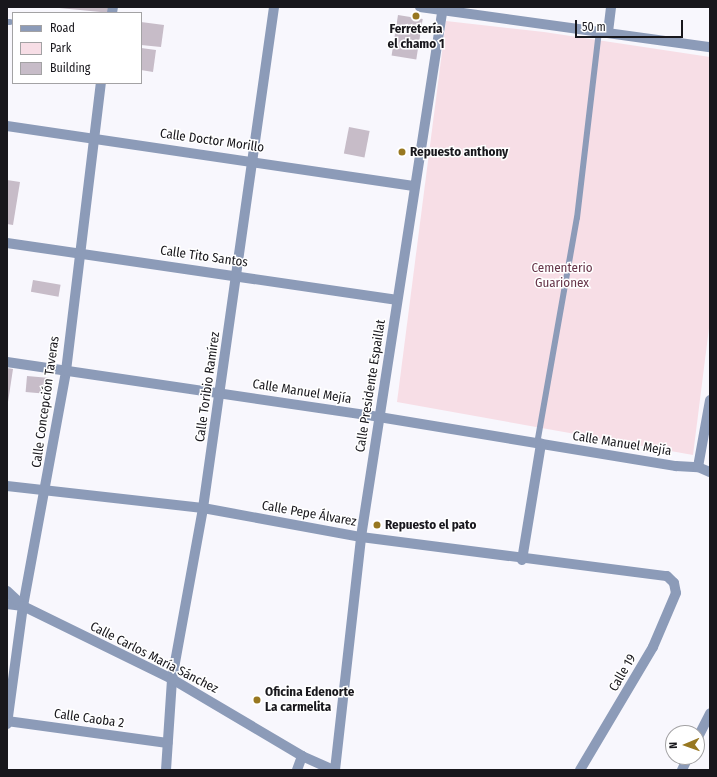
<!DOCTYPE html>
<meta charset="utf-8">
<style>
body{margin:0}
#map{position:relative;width:717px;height:777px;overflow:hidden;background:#f8f7fd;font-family:"Fira Sans Condensed",sans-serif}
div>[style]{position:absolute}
.green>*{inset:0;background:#f7dee6}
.building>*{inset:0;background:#c7bcc8;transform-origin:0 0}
.service>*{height:6px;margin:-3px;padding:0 3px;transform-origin:3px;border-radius:3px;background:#8c9bb8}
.minor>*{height:10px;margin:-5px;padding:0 5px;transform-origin:5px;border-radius:5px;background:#8c9bb8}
.tertiary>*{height:10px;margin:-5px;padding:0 5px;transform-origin:5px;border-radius:5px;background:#8c9bb8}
.dots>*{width:11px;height:11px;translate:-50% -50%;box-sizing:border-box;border:2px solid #fff;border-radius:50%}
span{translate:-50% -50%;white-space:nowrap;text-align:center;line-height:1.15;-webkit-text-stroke:3px #fff;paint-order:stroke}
.poi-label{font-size:13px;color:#18171c;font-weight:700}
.left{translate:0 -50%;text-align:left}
.street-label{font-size:13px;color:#18171c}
.park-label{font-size:13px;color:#67364a}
.frame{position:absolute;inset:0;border:8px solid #18171c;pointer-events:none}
.legend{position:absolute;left:12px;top:12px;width:130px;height:72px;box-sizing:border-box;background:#fff;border:1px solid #a3a2a4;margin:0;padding:5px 7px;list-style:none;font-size:12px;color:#18171c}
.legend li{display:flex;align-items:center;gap:8px;height:20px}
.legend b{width:20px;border:1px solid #a3a2a4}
.north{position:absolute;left:665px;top:725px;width:40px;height:40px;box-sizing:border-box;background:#fff;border:1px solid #a3a2a4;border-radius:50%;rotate:268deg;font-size:11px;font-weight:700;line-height:16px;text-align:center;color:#18171c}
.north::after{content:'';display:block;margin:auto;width:14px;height:18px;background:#987821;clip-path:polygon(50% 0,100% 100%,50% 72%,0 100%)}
.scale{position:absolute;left:575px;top:20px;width:108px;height:18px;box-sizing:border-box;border:2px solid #18171c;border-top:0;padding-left:5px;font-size:12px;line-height:14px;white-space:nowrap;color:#18171c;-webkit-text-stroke:3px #fff;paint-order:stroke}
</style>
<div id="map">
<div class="green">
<i style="clip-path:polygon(446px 21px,544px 32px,710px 57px,710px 320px,693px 455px,397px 402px)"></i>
</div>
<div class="building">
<i style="clip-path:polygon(49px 7px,111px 7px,111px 13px)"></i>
<i style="left:398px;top:15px;width:25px;height:41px;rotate:9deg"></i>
<i style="clip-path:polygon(141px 22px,164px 25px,161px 47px,141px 45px)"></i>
<i style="clip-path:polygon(141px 48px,156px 50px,153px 72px,141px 70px)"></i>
<i style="left:349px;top:127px;width:21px;height:27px;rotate:11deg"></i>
<i style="clip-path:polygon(7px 180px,20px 182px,13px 225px,7px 224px)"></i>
<i style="left:33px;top:280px;width:28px;height:12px;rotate:10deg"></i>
<i style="clip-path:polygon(7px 368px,13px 369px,8px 402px,7px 401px)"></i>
<i style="left:27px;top:376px;width:23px;height:16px;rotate:5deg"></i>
</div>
<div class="service">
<i style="left:7px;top:22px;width:3px"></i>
<i style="left:537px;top:444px;width:230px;rotate:-80deg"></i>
<i style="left:577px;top:218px;width:187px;rotate:-83.3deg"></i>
</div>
<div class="minor">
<i style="left:420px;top:7px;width:293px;rotate:7.9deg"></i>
<i style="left:112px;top:13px;width:6px;rotate:-81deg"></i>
<i style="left:608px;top:32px;width:25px;rotate:-83deg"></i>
<i style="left:7px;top:126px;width:411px;rotate:8.4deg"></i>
<i style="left:7px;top:243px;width:393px;rotate:8.3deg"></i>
<i style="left:7px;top:362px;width:376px;rotate:8.4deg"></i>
<i style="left:379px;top:417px;width:301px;rotate:9.4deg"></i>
<i style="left:676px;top:466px;width:22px;rotate:3deg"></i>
<i style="left:698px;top:467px;width:13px;rotate:23deg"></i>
<i style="left:698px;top:467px;width:68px;rotate:-79.8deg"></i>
<i style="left:7px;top:486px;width:197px;rotate:6.4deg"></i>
<i style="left:203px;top:508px;width:161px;rotate:10.4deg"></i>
<i style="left:361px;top:537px;width:308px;rotate:7.3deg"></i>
<i style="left:667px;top:576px;width:10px;rotate:45deg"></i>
<i style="left:674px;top:583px;width:10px;rotate:79deg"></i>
<i style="left:676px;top:593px;width:59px;rotate:113.1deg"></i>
<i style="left:653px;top:647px;width:143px;rotate:120.7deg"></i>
<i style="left:522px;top:560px;width:118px;rotate:-80.7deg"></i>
<i style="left:7px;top:604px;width:16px;rotate:7deg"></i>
<i style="left:7px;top:721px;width:162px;rotate:7.8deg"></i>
<i style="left:7px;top:724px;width:119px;rotate:-82.3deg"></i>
<i style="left:23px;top:606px;width:239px;rotate:-79.6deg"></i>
<i style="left:66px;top:371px;width:290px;rotate:-83.1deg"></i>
<i style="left:697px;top:739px;width:29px;rotate:-63deg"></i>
<i style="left:166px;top:770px;width:91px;rotate:-86.2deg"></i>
<i style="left:172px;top:679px;width:174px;rotate:-79.7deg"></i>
<i style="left:203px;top:508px;width:506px;rotate:-81.93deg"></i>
<i style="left:297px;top:770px;width:15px;rotate:-70deg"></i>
<i style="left:682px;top:770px;width:14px;rotate:-65deg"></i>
</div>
<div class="tertiary">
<i style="left:7px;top:591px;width:22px;rotate:43deg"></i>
<i style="left:23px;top:606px;width:166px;rotate:26.1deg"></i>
<i style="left:172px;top:679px;width:151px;rotate:30.6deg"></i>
<i style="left:302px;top:756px;width:34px;rotate:24deg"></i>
<i style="left:335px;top:770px;width:234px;rotate:-83.6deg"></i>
<i style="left:361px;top:537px;width:536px;rotate:-81.21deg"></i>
</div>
<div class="dots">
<i style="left:416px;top:16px;background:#987821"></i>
<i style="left:402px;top:152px;background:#987821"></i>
<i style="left:377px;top:525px;background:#987821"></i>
<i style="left:257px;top:700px;background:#987821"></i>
</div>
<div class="poi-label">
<span style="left:416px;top:37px">Ferretería<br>el chamo 1</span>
<span class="left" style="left:410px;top:152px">Repuesto anthony</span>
<span class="left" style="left:385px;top:525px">Repuesto el pato</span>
<span class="left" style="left:265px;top:700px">Oficina Edenorte<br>La carmelita</span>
</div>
<div class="street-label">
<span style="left:212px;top:141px;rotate:8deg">Calle Doctor Morillo</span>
<span style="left:204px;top:257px;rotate:8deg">Calle Tito Santos</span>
<span style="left:371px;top:386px;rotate:-81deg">Calle Presidente Espaillat</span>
<span style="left:208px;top:387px;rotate:-82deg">Calle Toribio Ramírez</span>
<span style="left:302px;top:392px;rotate:9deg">Calle Manuel Mejía</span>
<span style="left:46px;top:402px;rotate:-82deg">Calle Concepción Taveras</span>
<span style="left:622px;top:444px;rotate:9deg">Calle Manuel Mejía</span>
<span style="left:309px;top:514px;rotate:10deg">Calle Pepe Álvarez</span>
<span style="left:154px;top:658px;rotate:27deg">Calle Carlos María Sánchez</span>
<span style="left:623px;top:673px;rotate:-60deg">Calle 19</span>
<span style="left:89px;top:719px;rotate:8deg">Calle Caoba 2</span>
</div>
<div class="park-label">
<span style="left:562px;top:276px">Cementerio<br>Guarionex</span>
</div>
<div class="frame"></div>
<ul class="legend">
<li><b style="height:5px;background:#8c9bb8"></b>Road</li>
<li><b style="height:11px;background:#f7dee6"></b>Park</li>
<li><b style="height:11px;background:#c7bcc8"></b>Building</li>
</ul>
<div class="north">N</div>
<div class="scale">50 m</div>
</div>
